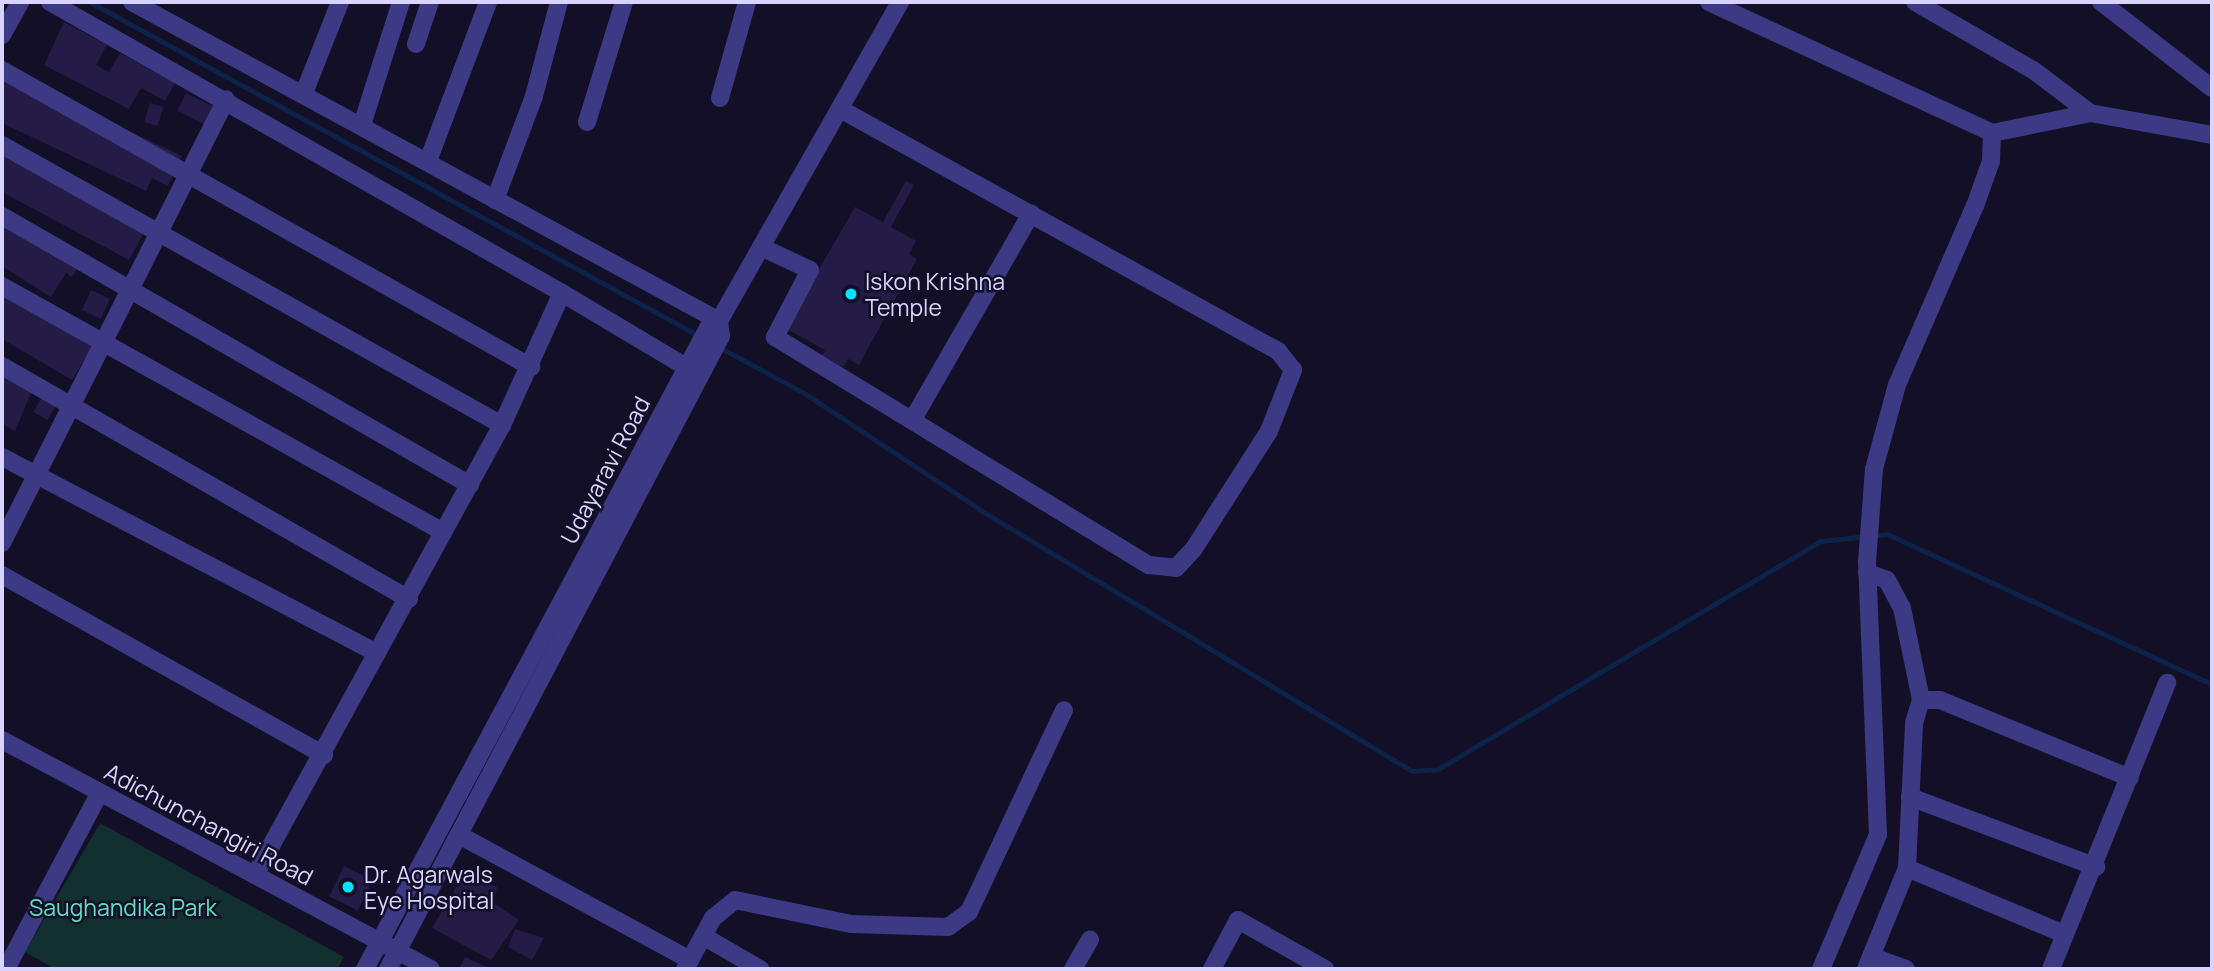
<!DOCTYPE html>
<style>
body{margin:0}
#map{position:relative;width:2214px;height:971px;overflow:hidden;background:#130f26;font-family:Manrope,sans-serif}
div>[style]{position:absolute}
.green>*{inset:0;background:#12302f}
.stream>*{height:5px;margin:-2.5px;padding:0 2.5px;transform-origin:2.5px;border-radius:2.5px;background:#0c2248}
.building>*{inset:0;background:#241b47;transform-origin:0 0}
.minor>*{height:18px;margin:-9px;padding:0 9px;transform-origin:9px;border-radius:9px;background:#3d3a85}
.dots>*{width:19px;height:19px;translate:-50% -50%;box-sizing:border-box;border:4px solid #130f26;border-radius:50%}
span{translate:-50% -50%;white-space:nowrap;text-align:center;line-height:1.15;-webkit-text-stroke:5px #130f26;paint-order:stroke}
.poi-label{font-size:23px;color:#d9d4ff}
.left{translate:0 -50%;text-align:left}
.street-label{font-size:23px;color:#d9d4ff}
.park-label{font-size:23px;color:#5fe0c0}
.frame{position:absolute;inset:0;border:4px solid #d9d4ff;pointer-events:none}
</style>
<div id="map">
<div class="green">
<i style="clip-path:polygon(100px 823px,344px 957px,337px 969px,55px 969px,25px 952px)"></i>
</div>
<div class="stream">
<i style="left:90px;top:2px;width:697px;rotate:28.74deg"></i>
<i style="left:719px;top:347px;width:97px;rotate:28.4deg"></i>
<i style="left:804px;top:393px;width:210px;rotate:33.5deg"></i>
<i style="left:979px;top:509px;width:506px;rotate:31.18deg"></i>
<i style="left:1412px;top:771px;width:26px;rotate:-4deg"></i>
<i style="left:1438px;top:769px;width:446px;rotate:-30.8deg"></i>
<i style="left:1821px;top:541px;width:66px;rotate:-6.1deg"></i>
<i style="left:1887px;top:534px;width:358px;rotate:24.8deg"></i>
</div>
<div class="building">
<i style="clip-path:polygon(64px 22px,107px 45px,96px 65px,109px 72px,120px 53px,175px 83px,165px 101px,141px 88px,129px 109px,44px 65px)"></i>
<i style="clip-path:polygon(2px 79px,55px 96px,182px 156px,168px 186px,152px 178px,146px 191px,2px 123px)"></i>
<i style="left:186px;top:93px;width:30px;height:20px;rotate:26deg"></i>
<i style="left:150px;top:103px;width:14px;height:20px;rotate:17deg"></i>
<i style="clip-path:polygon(7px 145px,150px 222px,129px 260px,2px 192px,2px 156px)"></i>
<i style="clip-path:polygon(906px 181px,914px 185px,891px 227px,916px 241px,909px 254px,917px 259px,859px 365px,848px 359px,843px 367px,822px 356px,825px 350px,785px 328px,855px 207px,883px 222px)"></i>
<i style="clip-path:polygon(2px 210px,82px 261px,72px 277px,66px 273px,51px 297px,2px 266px)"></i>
<i style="clip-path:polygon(2px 283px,97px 338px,72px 380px,2px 339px)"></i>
<i style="left:91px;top:290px;width:21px;height:22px;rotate:25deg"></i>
<i style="clip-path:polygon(2px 363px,36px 381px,15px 431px,2px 424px)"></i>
<i style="left:48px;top:387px;width:16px;height:29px;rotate:30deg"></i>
<i style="left:344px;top:866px;width:32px;height:34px;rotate:26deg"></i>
<i style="clip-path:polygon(465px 872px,497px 887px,494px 903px,519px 920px,491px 960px,432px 928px)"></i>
<i style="clip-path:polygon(515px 929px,544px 938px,532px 960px,508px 947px)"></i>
<i style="clip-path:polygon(465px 957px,491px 969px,460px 967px)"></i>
</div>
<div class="minor">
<i style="left:50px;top:2px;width:589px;rotate:29.61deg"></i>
<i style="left:132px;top:2px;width:668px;rotate:28.52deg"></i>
<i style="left:1709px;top:2px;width:312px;rotate:24.8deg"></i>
<i style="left:1992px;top:133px;width:100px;rotate:-11.5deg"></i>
<i style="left:2090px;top:113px;width:124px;rotate:10.2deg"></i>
<i style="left:1915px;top:2px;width:136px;rotate:30deg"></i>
<i style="left:2033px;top:70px;width:71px;rotate:37deg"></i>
<i style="left:2101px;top:2px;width:140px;rotate:37.8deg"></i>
<i style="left:2px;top:35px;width:38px;rotate:-61deg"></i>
<i style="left:416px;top:44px;width:44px;rotate:-71.6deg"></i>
<i style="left:2px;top:70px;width:607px;rotate:29.31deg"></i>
<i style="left:304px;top:93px;width:98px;rotate:-68.4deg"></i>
<i style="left:720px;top:98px;width:100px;rotate:-74.3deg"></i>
<i style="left:587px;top:122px;width:126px;rotate:-72.9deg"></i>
<i style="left:362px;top:125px;width:129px;rotate:-72.4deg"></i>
<i style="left:2px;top:145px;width:573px;rotate:29.25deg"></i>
<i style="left:428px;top:161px;width:170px;rotate:-69.3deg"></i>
<i style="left:495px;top:200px;width:111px;rotate:-69.4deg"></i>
<i style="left:534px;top:96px;width:97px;rotate:-75.1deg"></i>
<i style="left:2px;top:216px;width:540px;rotate:29.89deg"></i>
<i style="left:761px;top:247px;width:54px;rotate:25.1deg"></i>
<i style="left:810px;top:270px;width:76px;rotate:117.6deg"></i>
<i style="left:775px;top:337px;width:438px;rotate:31.4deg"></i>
<i style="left:1149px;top:565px;width:27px;rotate:6deg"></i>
<i style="left:1176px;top:568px;width:25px;rotate:-47deg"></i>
<i style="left:1193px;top:550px;width:141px;rotate:-57.4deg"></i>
<i style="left:1269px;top:431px;width:66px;rotate:-68.5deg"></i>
<i style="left:1293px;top:370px;width:24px;rotate:-128deg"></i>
<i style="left:1278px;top:351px;width:500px;rotate:-151.08deg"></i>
<i style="left:2px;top:286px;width:505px;rotate:29.15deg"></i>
<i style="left:2px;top:366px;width:469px;rotate:29.8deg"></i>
<i style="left:913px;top:419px;width:237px;rotate:-60.1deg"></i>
<i style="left:2px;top:457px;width:423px;rotate:27.6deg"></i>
<i style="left:2px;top:543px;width:497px;rotate:-63.2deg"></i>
<i style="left:1867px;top:573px;width:21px;rotate:19deg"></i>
<i style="left:1887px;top:580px;width:32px;rotate:62deg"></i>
<i style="left:1902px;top:608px;width:94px;rotate:78.3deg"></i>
<i style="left:2px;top:575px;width:369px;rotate:29.2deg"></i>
<i style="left:2px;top:740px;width:486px;rotate:28.1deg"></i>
<i style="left:1910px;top:797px;width:199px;rotate:20.6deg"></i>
<i style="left:459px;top:835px;width:263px;rotate:28.4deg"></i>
<i style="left:1907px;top:868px;width:170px;rotate:22.8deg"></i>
<i style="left:255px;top:875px;width:513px;rotate:-61.24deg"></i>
<i style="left:502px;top:425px;width:145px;rotate:-65.6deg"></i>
<i style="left:562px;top:293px;width:147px;rotate:30.8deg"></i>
<i style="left:703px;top:936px;width:66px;rotate:30.1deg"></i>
<i style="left:1873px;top:957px;width:35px;rotate:20deg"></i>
<i style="left:6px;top:969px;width:198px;rotate:-62deg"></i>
<i style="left:365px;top:969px;width:727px;rotate:-61.85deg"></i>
<i style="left:708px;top:328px;width:13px;rotate:-32deg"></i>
<i style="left:719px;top:321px;width:367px;rotate:-60.4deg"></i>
<i style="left:388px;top:969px;width:715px;rotate:-62.25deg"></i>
<i style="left:721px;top:336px;width:15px;rotate:-98deg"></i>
<i style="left:685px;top:969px;width:58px;rotate:-61.2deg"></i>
<i style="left:713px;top:918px;width:28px;rotate:-39deg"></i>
<i style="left:735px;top:900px;width:118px;rotate:11.7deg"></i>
<i style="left:851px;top:924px;width:97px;rotate:1.8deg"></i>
<i style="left:948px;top:927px;width:26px;rotate:-36deg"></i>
<i style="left:969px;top:912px;width:223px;rotate:-64.8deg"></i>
<i style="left:1073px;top:969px;width:34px;rotate:-60deg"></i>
<i style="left:1212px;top:969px;width:55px;rotate:-62deg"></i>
<i style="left:1238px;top:920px;width:100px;rotate:29.4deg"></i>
<i style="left:1821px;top:969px;width:146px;rotate:-67deg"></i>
<i style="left:1878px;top:835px;width:273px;rotate:-92.3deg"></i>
<i style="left:1867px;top:562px;width:93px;rotate:-85.7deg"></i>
<i style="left:1874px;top:469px;width:87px;rotate:-74.7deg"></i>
<i style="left:1897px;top:385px;width:195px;rotate:-66.5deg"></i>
<i style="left:1975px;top:206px;width:48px;rotate:-70.4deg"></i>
<i style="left:1991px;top:161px;width:28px;rotate:-88deg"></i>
<i style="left:1866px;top:969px;width:109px;rotate:-67.9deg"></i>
<i style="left:1907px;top:868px;width:145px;rotate:-87.2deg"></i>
<i style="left:1914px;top:723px;width:24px;rotate:-73deg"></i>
<i style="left:1921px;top:700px;width:19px"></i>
<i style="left:1940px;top:700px;width:205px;rotate:22.3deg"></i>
<i style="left:2051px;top:969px;width:309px;rotate:-67.9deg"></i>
</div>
<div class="dots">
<i style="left:851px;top:294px;background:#00e5ff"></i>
<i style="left:348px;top:887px;background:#00e5ff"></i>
</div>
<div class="poi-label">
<span class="left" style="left:865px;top:294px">Iskon Krishna<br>Temple</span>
<span class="left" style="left:364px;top:887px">Dr. Agarwals<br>Eye Hospital</span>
</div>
<div class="street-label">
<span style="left:605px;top:470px;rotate:-62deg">Udayaravi Road</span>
<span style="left:209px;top:824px;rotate:28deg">Adichunchangiri Road</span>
</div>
<div class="park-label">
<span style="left:123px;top:907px">Saughandika Park</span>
</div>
<div class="frame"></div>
</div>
